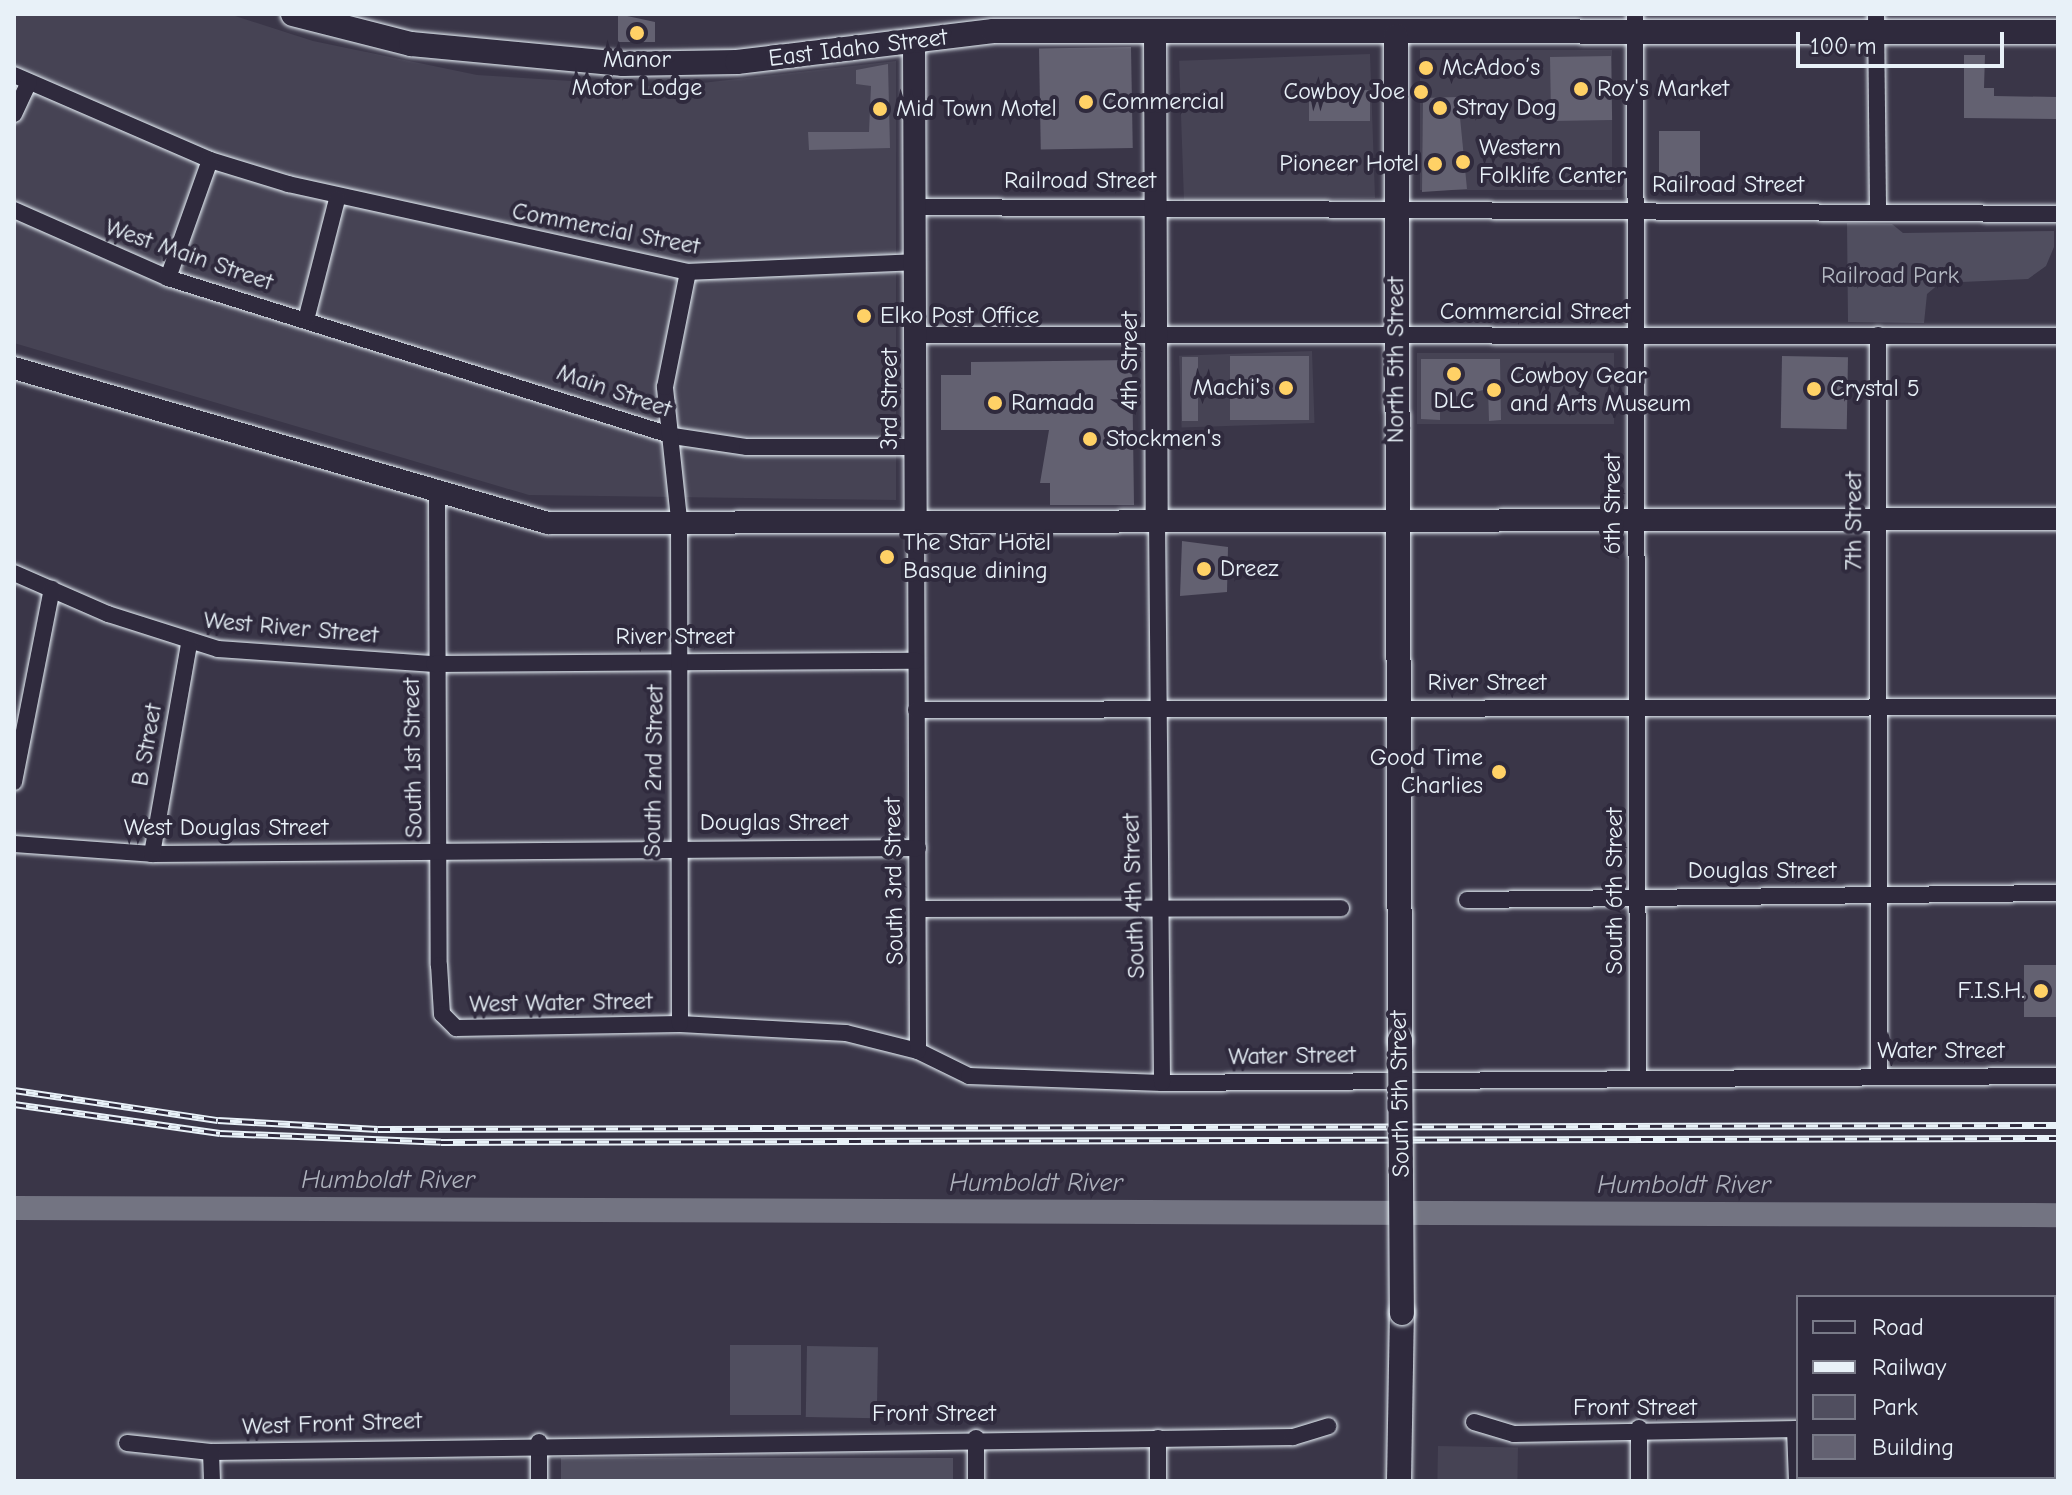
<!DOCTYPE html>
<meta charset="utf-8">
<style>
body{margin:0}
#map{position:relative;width:2072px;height:1495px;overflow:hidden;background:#3a3648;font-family:"Comic Neue",sans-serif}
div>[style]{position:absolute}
.built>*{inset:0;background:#464354;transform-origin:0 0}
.green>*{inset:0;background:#504e5f;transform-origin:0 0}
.river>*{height:24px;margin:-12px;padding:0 12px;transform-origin:12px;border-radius:12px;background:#737482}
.building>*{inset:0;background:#636171;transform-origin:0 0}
.roads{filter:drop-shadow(0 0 2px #e8f1f8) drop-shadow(0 0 2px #e8f1f8)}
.street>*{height:16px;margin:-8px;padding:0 8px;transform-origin:8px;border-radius:8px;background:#2f2a3d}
.secondary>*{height:22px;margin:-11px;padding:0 11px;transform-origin:11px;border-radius:11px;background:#2f2a3d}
.primary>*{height:24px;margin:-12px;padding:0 12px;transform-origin:12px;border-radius:12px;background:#2f2a3d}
.rail>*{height:7px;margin-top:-3.5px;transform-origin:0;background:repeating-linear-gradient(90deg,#2f2a3d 0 12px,#e8f1f8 0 24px);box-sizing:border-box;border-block:2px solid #e8f1f8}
.bridges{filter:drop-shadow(0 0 2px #e8f1f8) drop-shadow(0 0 2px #e8f1f8)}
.primary-bridge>*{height:24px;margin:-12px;padding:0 12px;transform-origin:12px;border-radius:12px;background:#2f2a3d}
.dots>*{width:22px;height:22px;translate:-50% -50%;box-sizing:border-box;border:4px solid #2f2a3d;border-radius:50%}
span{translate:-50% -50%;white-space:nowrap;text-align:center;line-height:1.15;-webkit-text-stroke:8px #2f2a3d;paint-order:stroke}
.street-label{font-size:24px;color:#e8f1f8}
.poi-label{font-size:24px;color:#e8f1f8}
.left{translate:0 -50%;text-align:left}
.right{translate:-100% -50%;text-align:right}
.park-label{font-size:24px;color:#b3b8c2}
.water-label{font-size:26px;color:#aeb2bd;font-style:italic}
.frame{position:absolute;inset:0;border:16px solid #e8f1f8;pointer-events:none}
.legend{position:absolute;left:1796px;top:1295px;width:260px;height:184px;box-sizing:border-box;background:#2f2a3d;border:2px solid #797a88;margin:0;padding:10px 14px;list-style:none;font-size:24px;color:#e8f1f8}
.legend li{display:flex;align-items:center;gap:16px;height:40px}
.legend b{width:40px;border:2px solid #797a88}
.scale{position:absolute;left:1796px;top:32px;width:208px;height:36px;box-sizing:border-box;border:4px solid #e8f1f8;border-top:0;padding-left:10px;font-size:24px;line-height:28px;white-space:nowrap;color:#e8f1f8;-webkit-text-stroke:6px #2f2a3d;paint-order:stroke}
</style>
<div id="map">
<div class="built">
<i style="clip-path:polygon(14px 14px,229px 14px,313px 41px,477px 75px,666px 87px,896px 61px,896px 500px,529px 495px,14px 343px)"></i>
<i style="left:1612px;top:50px;width:140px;height:192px;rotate:90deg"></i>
<i style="left:1370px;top:54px;width:144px;height:191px;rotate:88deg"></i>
<i style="left:1312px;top:351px;width:72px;height:133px;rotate:88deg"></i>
<i style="left:1417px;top:353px;width:197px;height:71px"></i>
<i style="left:1438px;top:1446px;width:80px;height:35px;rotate:1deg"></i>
</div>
<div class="green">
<i style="clip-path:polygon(1847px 223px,1892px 224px,1903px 233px,2054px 231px,2054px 247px,2046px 266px,2028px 279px,1940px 283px,1927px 294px,1924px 323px,1848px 322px)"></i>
<i style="left:730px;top:1345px;width:71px;height:70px"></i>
<i style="left:807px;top:1346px;width:71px;height:71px;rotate:1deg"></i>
<i style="left:561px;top:1458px;width:392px;height:23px"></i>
</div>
<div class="river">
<i style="left:14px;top:1208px;width:2044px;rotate:0.2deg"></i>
</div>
<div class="building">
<i style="clip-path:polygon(618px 14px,655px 22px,655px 42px,618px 42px)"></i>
<i style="left:1131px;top:47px;width:101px;height:92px;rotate:89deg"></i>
<i style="clip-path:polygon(1964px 55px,1985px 55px,1984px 88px,1994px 88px,1994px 96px,2057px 97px,2057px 119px,1964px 118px)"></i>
<i style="left:1611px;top:56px;width:64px;height:61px;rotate:89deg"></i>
<i style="clip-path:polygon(888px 64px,890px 148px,809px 150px,808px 132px,869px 132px,871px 86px,856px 84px,856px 70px)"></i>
<i style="left:1309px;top:90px;width:61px;height:31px"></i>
<i style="clip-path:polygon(1458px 97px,1467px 189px,1422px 192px,1423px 98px)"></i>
<i style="left:1659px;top:131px;width:41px;height:61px"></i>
<i style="left:1230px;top:356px;width:79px;height:64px"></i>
<i style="left:1782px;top:356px;width:66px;height:72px;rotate:1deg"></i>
<i style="left:1182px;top:357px;width:16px;height:64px"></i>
<i style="clip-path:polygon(1421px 359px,1500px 359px,1501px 420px,1489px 421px,1488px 389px,1440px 400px,1440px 420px,1421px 419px)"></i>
<i style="clip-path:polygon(1132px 360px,1134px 505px,1050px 505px,1050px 483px,1040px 483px,1049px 430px,941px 430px,941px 375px,971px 375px,971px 362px)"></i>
<i style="clip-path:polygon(1182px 541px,1228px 547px,1227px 592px,1180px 596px)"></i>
<i style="left:2024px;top:965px;width:34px;height:52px"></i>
</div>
<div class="roads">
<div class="street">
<i style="left:1635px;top:14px;width:1062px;rotate:89.84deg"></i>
<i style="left:1876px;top:14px;width:199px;rotate:89.4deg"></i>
<i style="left:14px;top:75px;width:214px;rotate:23.4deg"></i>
<i style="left:210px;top:160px;width:82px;rotate:17.1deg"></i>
<i style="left:288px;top:184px;width:410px;rotate:12.4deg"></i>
<i style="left:688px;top:272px;width:229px;rotate:-2.5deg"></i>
<i style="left:14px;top:114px;width:35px;rotate:-65deg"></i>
<i style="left:918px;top:207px;width:1140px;rotate:0.35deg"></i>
<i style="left:14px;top:210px;width:168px;rotate:23.8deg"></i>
<i style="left:168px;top:278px;width:529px;rotate:17.37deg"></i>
<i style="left:673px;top:436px;width:75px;rotate:8.5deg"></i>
<i style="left:747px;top:447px;width:169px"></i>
<i style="left:168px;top:278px;width:125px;rotate:-70.4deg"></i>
<i style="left:306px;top:320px;width:125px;rotate:-75.6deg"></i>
<i style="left:916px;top:335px;width:1142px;rotate:0.05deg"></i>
<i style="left:1878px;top:335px;width:740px;rotate:89.92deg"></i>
<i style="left:437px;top:493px;width:472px;rotate:89.8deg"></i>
<i style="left:439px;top:965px;width:49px;rotate:86.5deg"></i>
<i style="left:442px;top:1014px;width:20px;rotate:45deg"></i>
<i style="left:456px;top:1028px;width:224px;rotate:-1deg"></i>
<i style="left:680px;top:1024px;width:166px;rotate:3.1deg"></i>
<i style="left:846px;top:1033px;width:74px;rotate:14deg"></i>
<i style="left:918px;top:1051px;width:57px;rotate:26.1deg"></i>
<i style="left:969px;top:1076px;width:193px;rotate:2.1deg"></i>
<i style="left:1162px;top:1083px;width:896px;rotate:-0.45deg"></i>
<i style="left:916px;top:519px;width:532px;rotate:89.78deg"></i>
<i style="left:1157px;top:519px;width:564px;rotate:89.49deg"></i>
<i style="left:14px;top:573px;width:103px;rotate:23.6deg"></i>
<i style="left:108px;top:614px;width:115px;rotate:17.7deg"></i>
<i style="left:218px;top:649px;width:217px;rotate:4deg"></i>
<i style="left:434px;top:664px;width:482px;rotate:-0.4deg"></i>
<i style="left:916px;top:710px;width:1142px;rotate:-0.15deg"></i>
<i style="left:14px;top:782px;width:197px;rotate:-78.9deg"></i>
<i style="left:14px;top:844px;width:138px;rotate:4.1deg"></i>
<i style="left:152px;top:854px;width:766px;rotate:-0.45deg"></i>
<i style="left:152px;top:854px;width:213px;rotate:-80deg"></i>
<i style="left:1467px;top:900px;width:591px;rotate:-0.68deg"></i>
<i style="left:918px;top:909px;width:423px;rotate:-0.1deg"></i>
<i style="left:680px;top:1024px;width:505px;rotate:-90.11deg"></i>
<i style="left:679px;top:519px;width:133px;rotate:-96.1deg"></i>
<i style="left:665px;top:387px;width:117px;rotate:-78.7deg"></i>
<i style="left:2054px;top:1411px;width:4px"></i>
<i style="left:1474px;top:1422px;width:42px;rotate:16.7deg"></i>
<i style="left:1514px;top:1434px;width:284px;rotate:-1deg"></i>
<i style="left:1639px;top:1428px;width:53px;rotate:90deg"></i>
<i style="left:1795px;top:1429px;width:52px;rotate:87.8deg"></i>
<i style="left:539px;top:1442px;width:39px;rotate:90deg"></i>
<i style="left:127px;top:1443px;width:84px;rotate:6.1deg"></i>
<i style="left:211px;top:1452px;width:1082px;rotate:-0.79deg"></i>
<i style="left:1293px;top:1437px;width:37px;rotate:-17deg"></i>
<i style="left:211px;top:1452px;width:29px;rotate:88deg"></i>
<i style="left:976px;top:1481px;width:43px;rotate:-90deg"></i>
<i style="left:1158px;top:1481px;width:43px;rotate:-90deg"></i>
</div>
<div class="secondary">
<i style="left:1155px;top:31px;width:488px;rotate:89.8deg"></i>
<i style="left:914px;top:41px;width:478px;rotate:89.8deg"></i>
<i style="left:14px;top:368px;width:556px;rotate:16.19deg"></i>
<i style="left:548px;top:523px;width:1510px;rotate:-0.15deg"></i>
</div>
<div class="primary">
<i style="left:293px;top:14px;width:122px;rotate:14.3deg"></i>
<i style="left:411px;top:44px;width:213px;rotate:5.4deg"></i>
<i style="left:623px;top:64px;width:114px;rotate:-1deg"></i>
<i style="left:737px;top:62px;width:258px;rotate:-6.9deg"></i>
<i style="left:993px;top:31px;width:1065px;rotate:0.05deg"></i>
<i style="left:1396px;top:36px;width:1004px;rotate:89.77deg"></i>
<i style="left:1399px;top:1481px;width:168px;rotate:-89deg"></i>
</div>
</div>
<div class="rail">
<i style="left:14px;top:1090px;width:206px;rotate:8.4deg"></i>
<i style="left:218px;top:1120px;width:160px;rotate:3.2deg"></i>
<i style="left:378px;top:1129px;width:1680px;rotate:-0.14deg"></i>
<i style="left:14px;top:1104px;width:208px;rotate:8deg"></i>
<i style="left:220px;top:1133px;width:221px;rotate:2.3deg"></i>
<i style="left:441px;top:1142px;width:1617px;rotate:-0.14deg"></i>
</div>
<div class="bridges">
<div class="primary-bridge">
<i style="left:1400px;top:1040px;width:273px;rotate:89.6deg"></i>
</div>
</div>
<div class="dots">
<i style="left:637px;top:33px;background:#ffd166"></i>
<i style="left:1426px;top:68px;background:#ffd166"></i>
<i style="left:1581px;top:89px;background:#ffd166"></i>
<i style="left:1421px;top:92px;background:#ffd166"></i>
<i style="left:1086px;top:102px;background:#ffd166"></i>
<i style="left:1440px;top:108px;background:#ffd166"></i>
<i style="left:880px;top:109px;background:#ffd166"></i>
<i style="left:1463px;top:162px;background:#ffd166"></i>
<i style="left:1435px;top:164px;background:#ffd166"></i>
<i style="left:864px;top:316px;background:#ffd166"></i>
<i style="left:1454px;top:374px;background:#ffd166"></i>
<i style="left:1286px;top:388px;background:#ffd166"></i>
<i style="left:1814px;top:389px;background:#ffd166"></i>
<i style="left:1494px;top:390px;background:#ffd166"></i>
<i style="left:995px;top:403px;background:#ffd166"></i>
<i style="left:1090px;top:439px;background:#ffd166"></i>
<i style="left:887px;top:557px;background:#ffd166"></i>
<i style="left:1204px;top:569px;background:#ffd166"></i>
<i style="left:1499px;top:772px;background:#ffd166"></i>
<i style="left:2041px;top:991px;background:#ffd166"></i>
</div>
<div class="street-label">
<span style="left:858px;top:48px;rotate:-7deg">East Idaho Street</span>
<span style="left:1080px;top:181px">Railroad Street</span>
<span style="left:1728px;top:185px">Railroad Street</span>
<span style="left:606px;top:229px;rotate:11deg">Commercial Street</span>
<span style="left:189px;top:255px;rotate:19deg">West Main Street</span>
<span style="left:1535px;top:312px">Commercial Street</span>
<span style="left:1396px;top:360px;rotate:-90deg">North 5th Street</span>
<span style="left:1130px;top:361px;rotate:-90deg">4th Street</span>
<span style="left:614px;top:391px;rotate:19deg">Main Street</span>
<span style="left:890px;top:399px;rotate:-90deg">3rd Street</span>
<span style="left:1613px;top:504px;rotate:-90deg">6th Street</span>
<span style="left:1854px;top:521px;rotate:-90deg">7th Street</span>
<span style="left:291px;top:628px;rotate:5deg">West River Street</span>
<span style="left:675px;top:637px">River Street</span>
<span style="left:1487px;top:683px">River Street</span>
<span style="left:147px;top:745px;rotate:-80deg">B Street</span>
<span style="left:413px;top:758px;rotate:-91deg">South 1st Street</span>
<span style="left:654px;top:771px;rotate:-89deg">South 2nd Street</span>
<span style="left:774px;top:823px">Douglas Street</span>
<span style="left:226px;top:828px">West Douglas Street</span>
<span style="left:1762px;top:871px">Douglas Street</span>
<span style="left:894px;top:881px;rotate:-91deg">South 3rd Street</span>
<span style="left:1615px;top:891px;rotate:-90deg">South 6th Street</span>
<span style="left:1134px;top:896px;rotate:-92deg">South 4th Street</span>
<span style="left:561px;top:1003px;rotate:-1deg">West Water Street</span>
<span style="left:1941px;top:1051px">Water Street</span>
<span style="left:1292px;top:1056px;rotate:-1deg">Water Street</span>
<span style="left:1400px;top:1094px;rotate:-91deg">South 5th Street</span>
<span style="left:1635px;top:1408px">Front Street</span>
<span style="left:934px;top:1414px">Front Street</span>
<span style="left:332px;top:1424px;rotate:-2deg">West Front Street</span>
</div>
<div class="poi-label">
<span style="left:637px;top:74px">Manor<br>Motor Lodge</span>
<span class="left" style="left:1442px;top:68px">McAdoo’s</span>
<span class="left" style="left:1597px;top:89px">Roy's Market</span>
<span class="right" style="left:1405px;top:92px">Cowboy Joe</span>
<span class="left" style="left:1102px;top:102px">Commercial</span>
<span class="left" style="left:1456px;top:108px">Stray Dog</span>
<span class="left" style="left:896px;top:109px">Mid Town Motel</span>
<span class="left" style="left:1479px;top:162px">Western<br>Folklife Center</span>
<span class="right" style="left:1419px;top:164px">Pioneer Hotel</span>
<span class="left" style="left:880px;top:316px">Elko Post Office</span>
<span class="left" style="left:1510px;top:390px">Cowboy Gear<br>and Arts Museum</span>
<span class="right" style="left:1270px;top:388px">Machi's</span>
<span class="left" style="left:1830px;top:389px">Crystal 5</span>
<span style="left:1454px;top:401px">DLC</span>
<span class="left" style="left:1011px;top:403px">Ramada</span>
<span class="left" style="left:1106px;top:439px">Stockmen's</span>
<span class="left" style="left:903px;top:557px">The Star Hotel<br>Basque dining</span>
<span class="left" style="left:1220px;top:569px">Dreez</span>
<span class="right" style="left:1483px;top:772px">Good Time<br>Charlies</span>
<span class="right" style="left:2025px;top:991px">F.I.S.H.</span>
</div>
<div class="park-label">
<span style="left:1890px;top:276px">Railroad Park</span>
</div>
<div class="water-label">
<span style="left:388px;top:1181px">Humboldt River</span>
<span style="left:1036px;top:1184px">Humboldt River</span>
<span style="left:1684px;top:1186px">Humboldt River</span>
</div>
<div class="frame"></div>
<ul class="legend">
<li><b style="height:10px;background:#2f2a3d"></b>Road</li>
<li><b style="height:10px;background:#e8f1f8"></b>Railway</li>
<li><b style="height:22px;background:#504e5f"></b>Park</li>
<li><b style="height:22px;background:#636171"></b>Building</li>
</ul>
<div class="scale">100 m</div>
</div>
